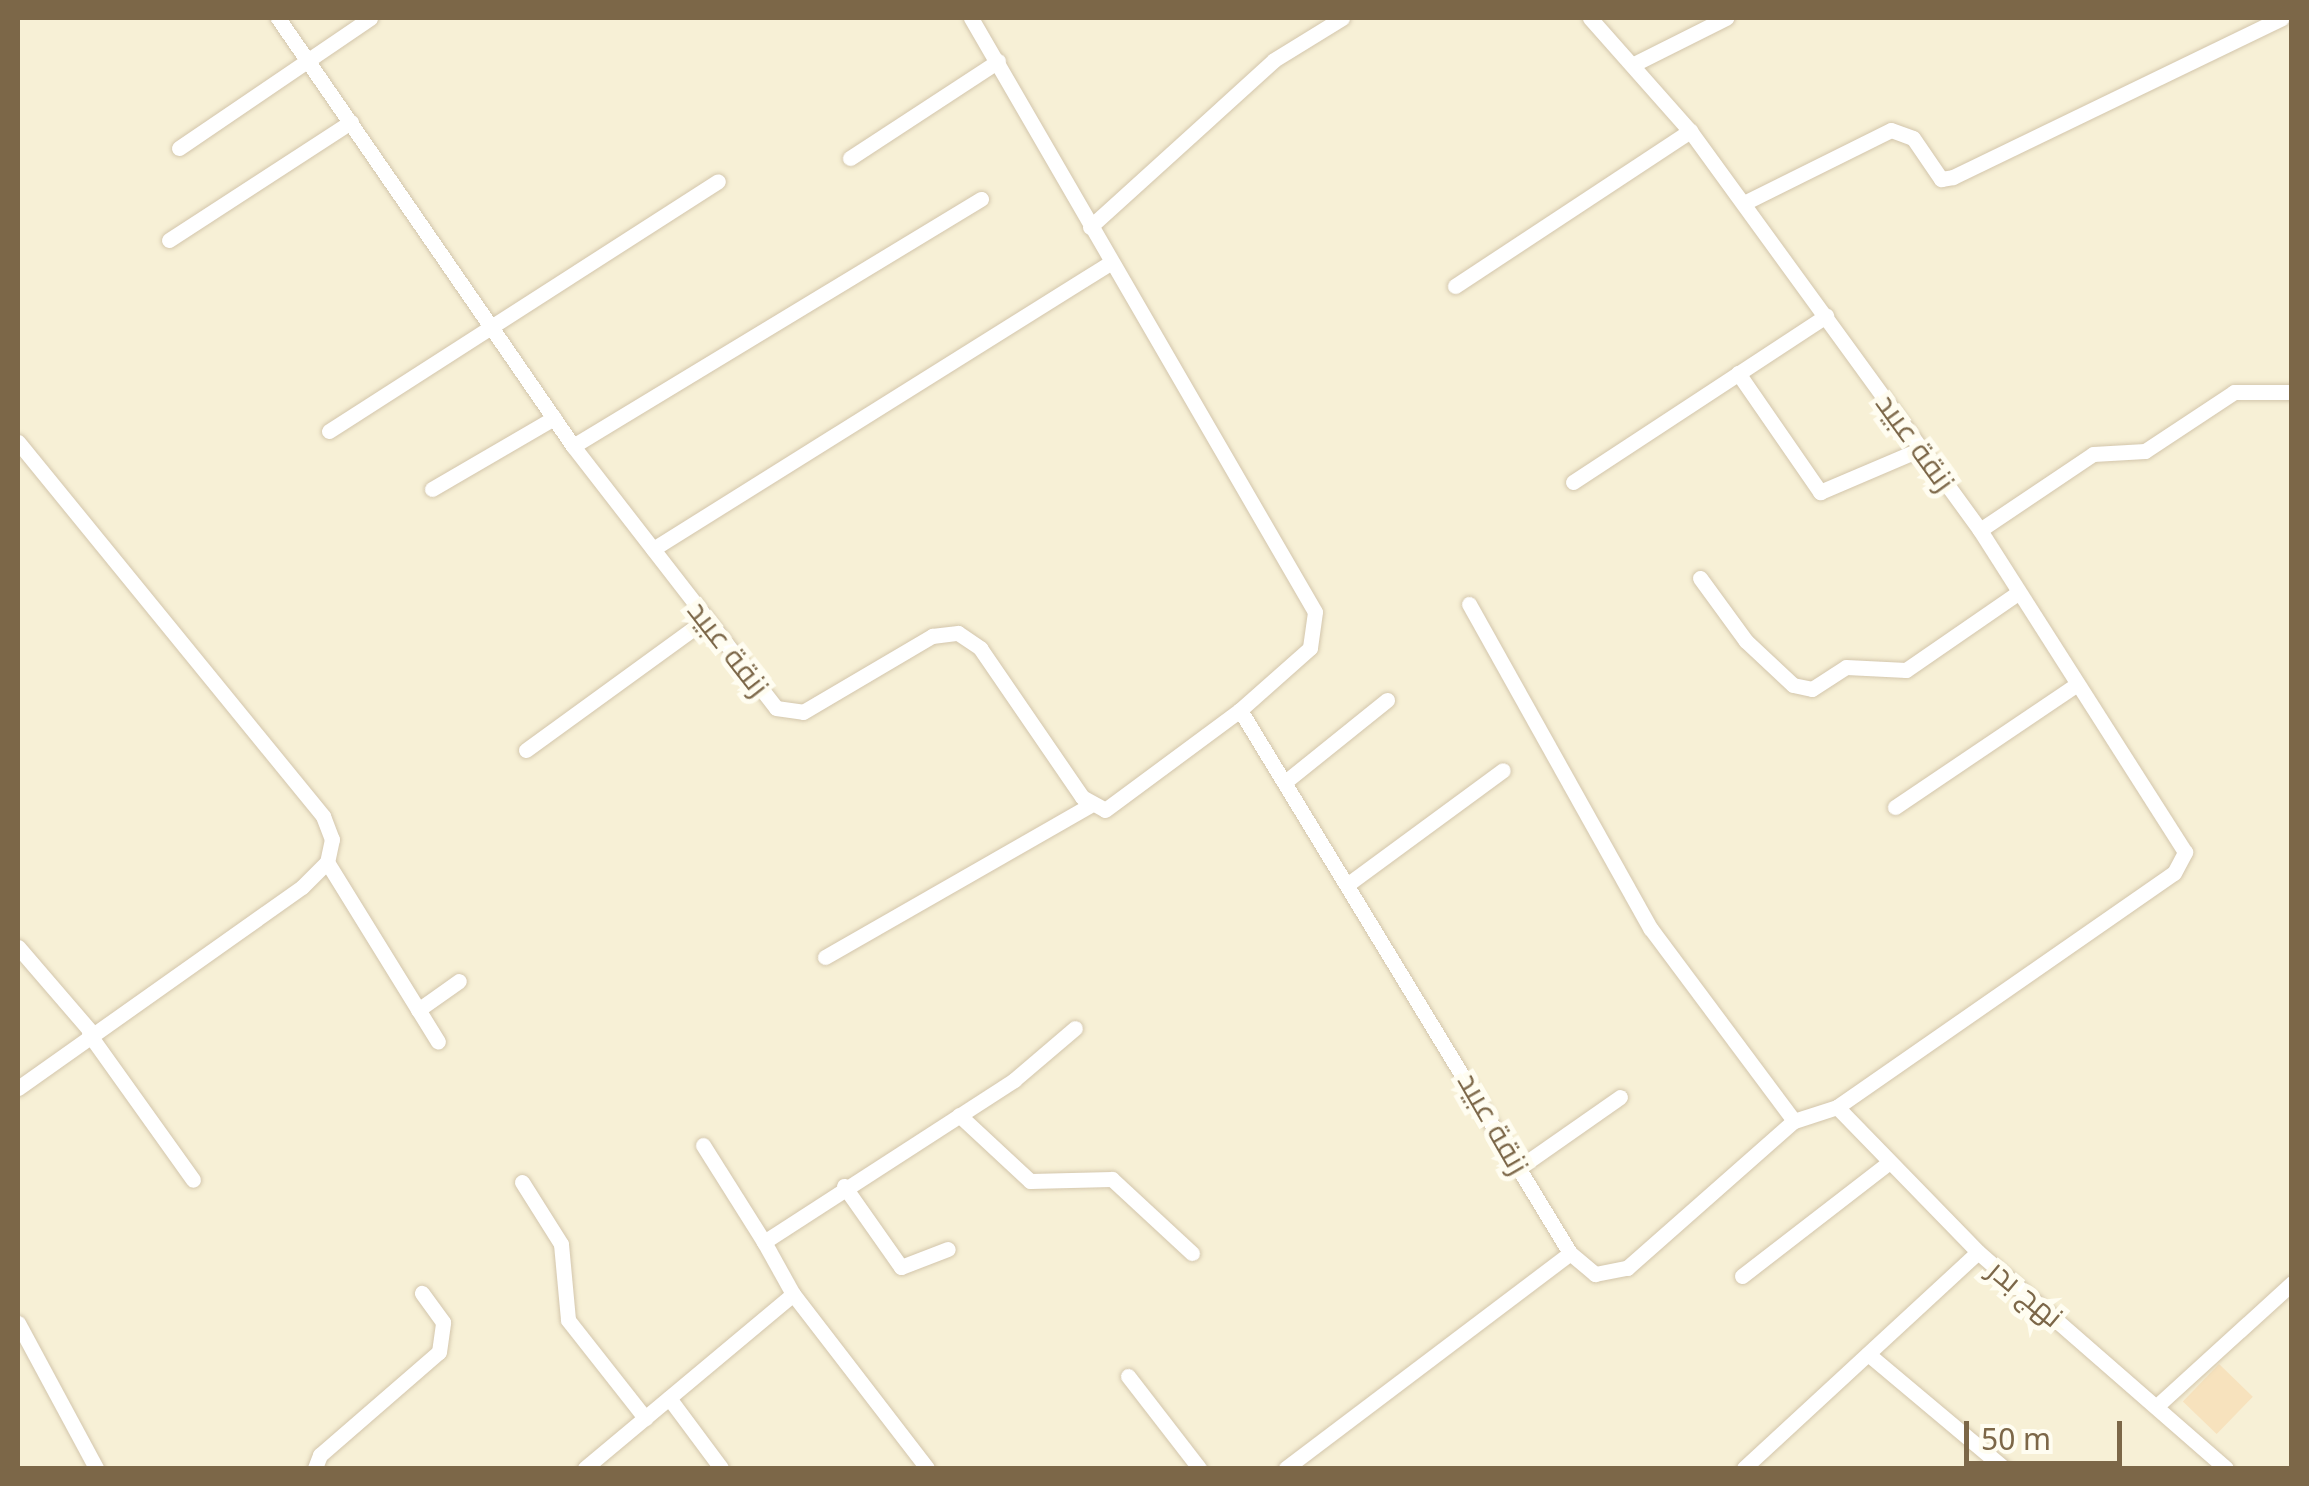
<!DOCTYPE html>
<meta charset="utf-8">
<style>
body{margin:0}
#map{position:relative;width:2309px;height:1486px;overflow:hidden;background:#fefbe8;font-family:"Noto Sans",Cairo,sans-serif}
div>[style]{position:absolute}
.residential>*{inset:0;background:#f7f0d6;transform-origin:0 0}
.building>*{inset:0;background:#f7e2bd;transform-origin:0 0}
.roads{filter:drop-shadow(0 0 2px #d3c6ac) drop-shadow(0 0 2px #d3c6ac)}
.street>*{height:15px;margin:-7.5px;padding:0 7.5px;transform-origin:7.5px;border-radius:7.5px;background:#fff}
span{translate:-50% -50%;white-space:nowrap;text-align:center;line-height:1.15;-webkit-text-stroke:10px #fffdf1;paint-order:stroke}
.street-label{font-size:30px;color:#7c6748}
.frame{position:absolute;inset:0;border:20px solid #7c6748;pointer-events:none}
.scale{position:absolute;left:1964px;top:1421px;width:158px;height:45px;box-sizing:border-box;border:5px solid #7c6748;border-top:0;padding-left:12px;font-size:30px;line-height:35px;white-space:nowrap;color:#7c6748;-webkit-text-stroke:8px #fffdf1;paint-order:stroke}
</style>
<div id="map">
<div class="residential">
<i style="left:18px;top:18px;width:2273px;height:1450px"></i>
</div>
<div class="building">
<i style="left:2219px;top:1364px;width:47px;height:52px;rotate:44deg"></i>
</div>
<div class="roads">
<div class="street">
<i style="left:278px;top:18px;width:520px;rotate:55.42deg"></i>
<i style="left:573px;top:446px;width:331px;rotate:52.2deg"></i>
<i style="left:776px;top:708px;width:27px;rotate:8deg"></i>
<i style="left:803px;top:712px;width:150px;rotate:-30.5deg"></i>
<i style="left:932px;top:636px;width:26px;rotate:-7deg"></i>
<i style="left:958px;top:633px;width:27px;rotate:34deg"></i>
<i style="left:980px;top:648px;width:181px;rotate:55.6deg"></i>
<i style="left:1082px;top:797px;width:26px;rotate:29deg"></i>
<i style="left:1105px;top:810px;width:168px;rotate:-36.5deg"></i>
<i style="left:1240px;top:710px;width:635px;rotate:58.71deg"></i>
<i style="left:1570px;top:1253px;width:33px;rotate:40deg"></i>
<i style="left:1595px;top:1274px;width:33px;rotate:-11deg"></i>
<i style="left:1627px;top:1268px;width:222px;rotate:-41.4deg"></i>
<i style="left:1794px;top:1121px;width:45px;rotate:-18deg"></i>
<i style="left:1837px;top:1107px;width:410px;rotate:-34.8deg"></i>
<i style="left:2174px;top:873px;width:24px;rotate:-62deg"></i>
<i style="left:2185px;top:852px;width:382px;rotate:-122.5deg"></i>
<i style="left:1980px;top:530px;width:493px;rotate:-126deg"></i>
<i style="left:1690px;top:131px;width:151px;rotate:-131.5deg"></i>
<i style="left:971px;top:18px;width:686px;rotate:59.92deg"></i>
<i style="left:1315px;top:612px;width:36px;rotate:98deg"></i>
<i style="left:1310px;top:648px;width:94px;rotate:138.5deg"></i>
<i style="left:1636px;top:63px;width:101px;rotate:-26.6deg"></i>
<i style="left:179px;top:148px;width:231px;rotate:-34.2deg"></i>
<i style="left:850px;top:158px;width:177px;rotate:-33.2deg"></i>
<i style="left:1744px;top:203px;width:164px;rotate:-26.4deg"></i>
<i style="left:1891px;top:130px;width:23px;rotate:20deg"></i>
<i style="left:1913px;top:138px;width:50px;rotate:55.7deg"></i>
<i style="left:1941px;top:179px;width:12px;rotate:-9deg"></i>
<i style="left:1953px;top:177px;width:365px;rotate:-25.8deg"></i>
<i style="left:1090px;top:227px;width:248px;rotate:-42.2deg"></i>
<i style="left:1274px;top:60px;width:80px;rotate:-31.7deg"></i>
<i style="left:169px;top:240px;width:217px;rotate:-33deg"></i>
<i style="left:1455px;top:286px;width:282px;rotate:-33.4deg"></i>
<i style="left:1738px;top:373px;width:145px;rotate:55.4deg"></i>
<i style="left:1820px;top:492px;width:110px;rotate:-23.1deg"></i>
<i style="left:329px;top:431px;width:462px;rotate:-32.7deg"></i>
<i style="left:18px;top:442px;width:483px;rotate:50.8deg"></i>
<i style="left:323px;top:816px;width:25px;rotate:69deg"></i>
<i style="left:332px;top:839px;width:24px;rotate:102deg"></i>
<i style="left:327px;top:862px;width:35px;rotate:135deg"></i>
<i style="left:302px;top:887px;width:348px;rotate:144.7deg"></i>
<i style="left:573px;top:446px;width:477px;rotate:-31.2deg"></i>
<i style="left:1573px;top:482px;width:303px;rotate:-33.3deg"></i>
<i style="left:432px;top:489px;width:141px;rotate:-30.2deg"></i>
<i style="left:1980px;top:530px;width:136px;rotate:-33.9deg"></i>
<i style="left:2093px;top:454px;width:52px;rotate:-3.3deg"></i>
<i style="left:2145px;top:451px;width:107px;rotate:-33.5deg"></i>
<i style="left:2234px;top:392px;width:58px"></i>
<i style="left:653px;top:549px;width:539px;rotate:-32.04deg"></i>
<i style="left:1700px;top:578px;width:78px;rotate:53.9deg"></i>
<i style="left:1746px;top:641px;width:64px;rotate:43.1deg"></i>
<i style="left:1793px;top:685px;width:19px;rotate:12deg"></i>
<i style="left:1812px;top:689px;width:40px;rotate:-32.9deg"></i>
<i style="left:1846px;top:667px;width:60px;rotate:2.9deg"></i>
<i style="left:1906px;top:670px;width:137px;rotate:-34.6deg"></i>
<i style="left:1469px;top:604px;width:372px;rotate:60.8deg"></i>
<i style="left:1651px;top:929px;width:239px;rotate:53.3deg"></i>
<i style="left:526px;top:750px;width:221px;rotate:-36deg"></i>
<i style="left:1285px;top:782px;width:131px;rotate:-38.8deg"></i>
<i style="left:1895px;top:807px;width:218px;rotate:-34deg"></i>
<i style="left:327px;top:862px;width:211px;rotate:58.3deg"></i>
<i style="left:1348px;top:884px;width:192px;rotate:-36.3deg"></i>
<i style="left:18px;top:947px;width:112px;rotate:49.3deg"></i>
<i style="left:825px;top:957px;width:304px;rotate:-29.8deg"></i>
<i style="left:418px;top:1010px;width:50px;rotate:-35.3deg"></i>
<i style="left:89px;top:1034px;width:179px;rotate:54.5deg"></i>
<i style="left:1837px;top:1107px;width:202px;rotate:45.8deg"></i>
<i style="left:1978px;top:1252px;width:329px;rotate:41.1deg"></i>
<i style="left:959px;top:1115px;width:97px;rotate:42.9deg"></i>
<i style="left:1030px;top:1181px;width:82px;rotate:-1.4deg"></i>
<i style="left:1112px;top:1179px;width:109px;rotate:42.8deg"></i>
<i style="left:703px;top:1145px;width:115px;rotate:57.8deg"></i>
<i style="left:1520px;top:1167px;width:122px;rotate:-35deg"></i>
<i style="left:522px;top:1182px;width:73px;rotate:57.8deg"></i>
<i style="left:561px;top:1244px;width:76px;rotate:84.7deg"></i>
<i style="left:568px;top:1320px;width:125px;rotate:51.8deg"></i>
<i style="left:844px;top:1186px;width:99px;rotate:54.9deg"></i>
<i style="left:901px;top:1267px;width:50px;rotate:-21deg"></i>
<i style="left:1742px;top:1276px;width:185px;rotate:-37.7deg"></i>
<i style="left:18px;top:1323px;width:165px;rotate:61.7deg"></i>
<i style="left:1868px;top:1354px;width:177px;rotate:40deg"></i>
<i style="left:1128px;top:1376px;width:116px;rotate:52.3deg"></i>
<i style="left:669px;top:1398px;width:87px;rotate:53.4deg"></i>
<i style="left:2159px;top:1404px;width:180px;rotate:-42.3deg"></i>
<i style="left:315px;top:1468px;width:14px;rotate:-69deg"></i>
<i style="left:320px;top:1455px;width:157px;rotate:-40.9deg"></i>
<i style="left:439px;top:1352px;width:30px;rotate:-82deg"></i>
<i style="left:443px;top:1322px;width:36px;rotate:-126deg"></i>
<i style="left:585px;top:1468px;width:271px;rotate:-39.9deg"></i>
<i style="left:927px;top:1468px;width:220px;rotate:-127.6deg"></i>
<i style="left:793px;top:1294px;width:60px;rotate:-119.1deg"></i>
<i style="left:764px;top:1242px;width:298px;rotate:-32.9deg"></i>
<i style="left:1014px;top:1080px;width:80px;rotate:-40.4deg"></i>
<i style="left:1286px;top:1468px;width:356px;rotate:-37.1deg"></i>
<i style="left:1744px;top:1468px;width:318px;rotate:-42.7deg"></i>
</div>
</div>
<div class="street-label">
<span style="left:1916px;top:442px;rotate:54deg">زنقة عبيد</span>
<span style="left:729px;top:648px;rotate:52deg">زنقة عبيد</span>
<span style="left:1494px;top:1123px;rotate:60deg">زنقة عبيد</span>
<span style="left:2026px;top:1293px;rotate:40deg">نهج بدر</span>
</div>
<div class="frame"></div>
<div class="scale">50 m</div>
</div>
